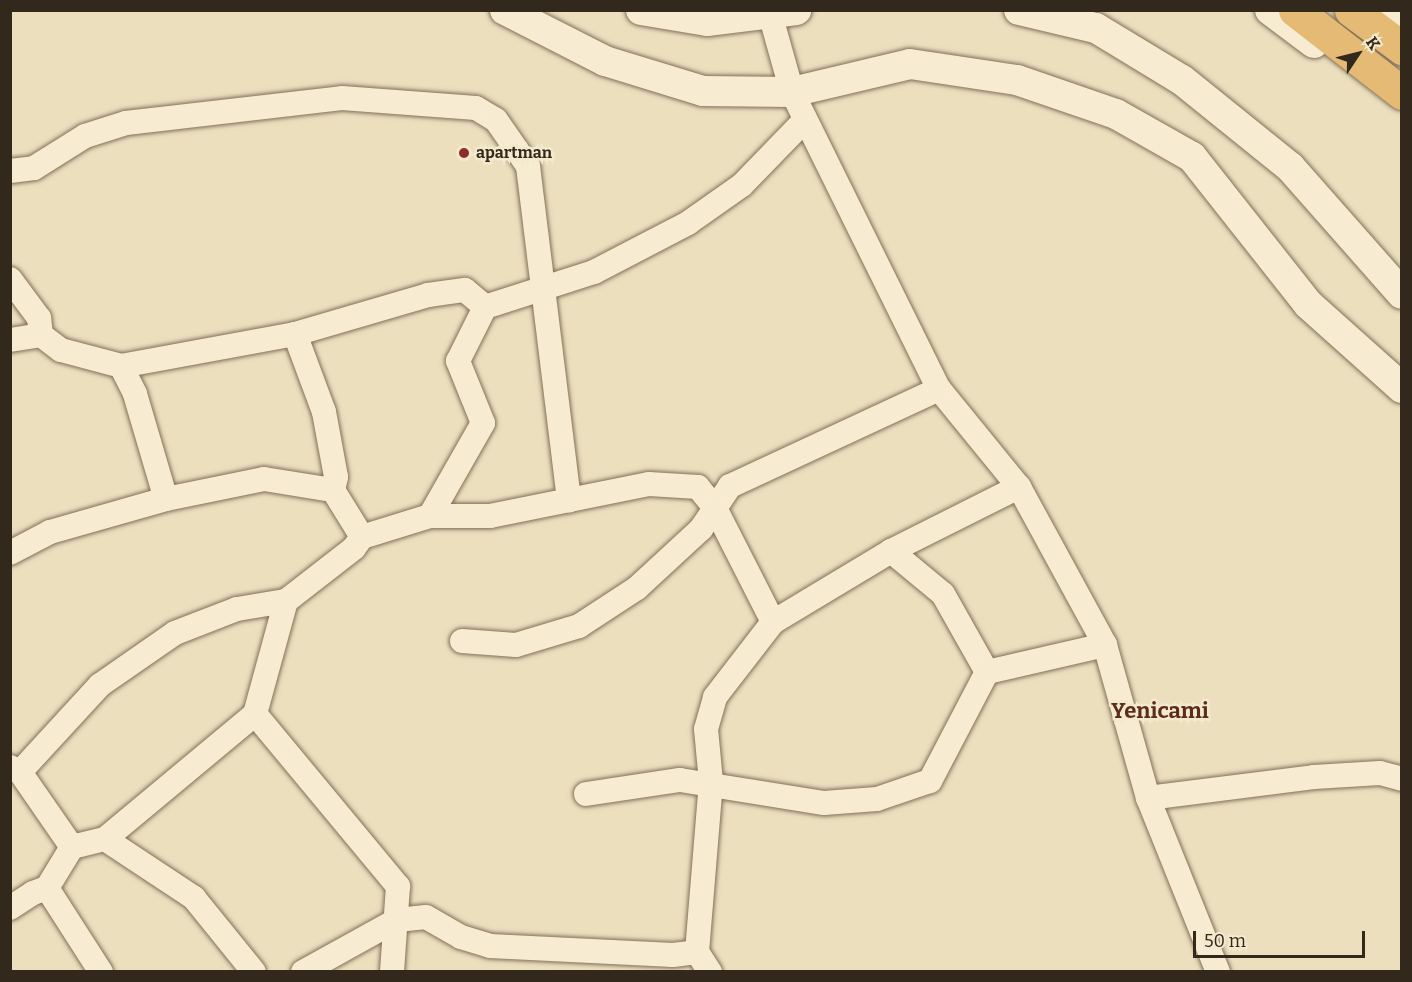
<!DOCTYPE html>
<style>
body{margin:0}
#map{position:relative;width:1412px;height:982px;overflow:hidden;background:#ebdfbe;font-family:Bitter,serif}
div>[style]{position:absolute}
.roads{filter:drop-shadow(0 0 2px #837058) drop-shadow(0 0 2px #837058)}
.minor>*{height:24px;margin:-12px;padding:0 12px;transform-origin:12px;border-radius:12px;background:#f7ecd1}
.tertiary>*{height:30px;margin:-15px;padding:0 15px;transform-origin:15px;border-radius:15px;background:#f7ecd1}
.trunk>*{height:33px;margin:-16.5px;padding:0 16.5px;transform-origin:16.5px;border-radius:16.5px;background:#e4ba74}
.dots>*{width:16px;height:16px;translate:-50% -50%;box-sizing:border-box;border:3px solid #f3e9cd;border-radius:50%}
span{translate:-50% -50%;white-space:nowrap;text-align:center;line-height:1.15;-webkit-text-stroke:5px #f3e9cd;paint-order:stroke}
.poi-label{font-size:16px;color:#33281c;font-weight:700}
.left{translate:0 -50%;text-align:left}
.district-label{font-size:22px;color:#5e2c1d;font-weight:700}
.frame{position:absolute;inset:0;border:12px solid #33281c;pointer-events:none}
.north{position:absolute;left:1328px;top:24px;width:60px;height:60px;-webkit-text-stroke:4px #f3e9cd;paint-order:stroke;rotate:55deg;font-size:16px;font-weight:700;line-height:24px;text-align:center;color:#33281c}
.north::after{content:'';display:block;margin:auto;width:21px;height:27px;background:#33281c;clip-path:polygon(50% 0,100% 100%,50% 72%,0 100%)}
.scale{position:absolute;left:1193px;top:931px;width:172px;height:27px;box-sizing:border-box;border:3px solid #33281c;border-top:0;padding-left:8px;font-size:18px;line-height:21px;white-space:nowrap;color:#33281c;-webkit-text-stroke:4px #f3e9cd;paint-order:stroke}
</style>
<div id="map">
<div class="roads">
<div class="minor">
<i style="left:769px;top:10px;width:85px;rotate:74.3deg"></i>
<i style="left:792px;top:92px;width:331px;rotate:63.7deg"></i>
<i style="left:939px;top:389px;width:127px;rotate:50.8deg"></i>
<i style="left:1019px;top:487px;width:180px;rotate:61.4deg"></i>
<i style="left:1105px;top:645px;width:159px;rotate:74.3deg"></i>
<i style="left:1148px;top:798px;width:188px;rotate:68.1deg"></i>
<i style="left:10px;top:171px;width:24px;rotate:-7deg"></i>
<i style="left:34px;top:168px;width:60px;rotate:-32.1deg"></i>
<i style="left:85px;top:136px;width:43px;rotate:-17.6deg"></i>
<i style="left:126px;top:123px;width:217px;rotate:-6.6deg"></i>
<i style="left:342px;top:98px;width:134px;rotate:4.3deg"></i>
<i style="left:476px;top:108px;width:23px;rotate:31deg"></i>
<i style="left:496px;top:120px;width:56px;rotate:55.2deg"></i>
<i style="left:528px;top:166px;width:337px;rotate:83deg"></i>
<i style="left:10px;top:279px;width:49px;rotate:53.4deg"></i>
<i style="left:39px;top:318px;width:17px;rotate:83deg"></i>
<i style="left:41px;top:335px;width:25px;rotate:37deg"></i>
<i style="left:61px;top:350px;width:62px;rotate:14.9deg"></i>
<i style="left:121px;top:366px;width:177px;rotate:-10.4deg"></i>
<i style="left:295px;top:334px;width:139px;rotate:-16.3deg"></i>
<i style="left:428px;top:295px;width:37px;rotate:-8deg"></i>
<i style="left:465px;top:290px;width:26px;rotate:40deg"></i>
<i style="left:295px;top:334px;width:83px;rotate:69.6deg"></i>
<i style="left:324px;top:412px;width:66px;rotate:79.5deg"></i>
<i style="left:336px;top:477px;width:13px;rotate:103deg"></i>
<i style="left:333px;top:490px;width:55px;rotate:58.3deg"></i>
<i style="left:10px;top:340px;width:31px;rotate:-9deg"></i>
<i style="left:121px;top:366px;width:31px;rotate:63deg"></i>
<i style="left:135px;top:394px;width:109px;rotate:73.6deg"></i>
<i style="left:430px;top:516px;width:107px;rotate:-60.3deg"></i>
<i style="left:483px;top:423px;width:67px;rotate:-112deg"></i>
<i style="left:458px;top:361px;width:60px;rotate:-63.4deg"></i>
<i style="left:485px;top:307px;width:114px;rotate:-17.8deg"></i>
<i style="left:594px;top:272px;width:106px;rotate:-27.5deg"></i>
<i style="left:688px;top:223px;width:66px;rotate:-35.1deg"></i>
<i style="left:742px;top:185px;width:91px;rotate:-45.9deg"></i>
<i style="left:891px;top:551px;width:67px;rotate:39.6deg"></i>
<i style="left:943px;top:594px;width:90px;rotate:60.6deg"></i>
<i style="left:10px;top:553px;width:45px;rotate:-27.7deg"></i>
<i style="left:50px;top:532px;width:121px;rotate:-15.9deg"></i>
<i style="left:166px;top:499px;width:100px;rotate:-11.5deg"></i>
<i style="left:264px;top:479px;width:70px;rotate:9.1deg"></i>
<i style="left:462px;top:641px;width:54px;rotate:4.2deg"></i>
<i style="left:516px;top:645px;width:66px;rotate:-16.8deg"></i>
<i style="left:579px;top:626px;width:69px;rotate:-33.2deg"></i>
<i style="left:637px;top:588px;width:87px;rotate:-42.7deg"></i>
<i style="left:701px;top:529px;width:52px;rotate:-56deg"></i>
<i style="left:730px;top:486px;width:230px;rotate:-24.9deg"></i>
<i style="left:255px;top:714px;width:224px;rotate:50.3deg"></i>
<i style="left:398px;top:886px;width:86px;rotate:94deg"></i>
<i style="left:10px;top:767px;width:11px;rotate:27deg"></i>
<i style="left:20px;top:772px;width:91px;rotate:55.3deg"></i>
<i style="left:20px;top:772px;width:118px;rotate:-47.4deg"></i>
<i style="left:100px;top:685px;width:91px;rotate:-34.7deg"></i>
<i style="left:175px;top:633px;width:66px;rotate:-21.2deg"></i>
<i style="left:237px;top:609px;width:50px;rotate:-9.3deg"></i>
<i style="left:286px;top:601px;width:86px;rotate:-37.9deg"></i>
<i style="left:354px;top:548px;width:14px;rotate:-54deg"></i>
<i style="left:362px;top:537px;width:71px;rotate:-17.2deg"></i>
<i style="left:430px;top:516px;width:60px"></i>
<i style="left:490px;top:516px;width:162px;rotate:-11.4deg"></i>
<i style="left:649px;top:484px;width:49px;rotate:3.5deg"></i>
<i style="left:698px;top:487px;width:27px;rotate:51deg"></i>
<i style="left:715px;top:508px;width:128px;rotate:63deg"></i>
<i style="left:586px;top:794px;width:95px;rotate:-8.5deg"></i>
<i style="left:680px;top:780px;width:146px;rotate:9.1deg"></i>
<i style="left:824px;top:803px;width:53px;rotate:-4.3deg"></i>
<i style="left:877px;top:799px;width:56px;rotate:-18.8deg"></i>
<i style="left:930px;top:781px;width:123px;rotate:-62.4deg"></i>
<i style="left:987px;top:672px;width:121px;rotate:-12.9deg"></i>
<i style="left:1148px;top:798px;width:167px;rotate:-7.2deg"></i>
<i style="left:1314px;top:777px;width:66px;rotate:-3.5deg"></i>
<i style="left:1380px;top:773px;width:23px;rotate:15deg"></i>
<i style="left:105px;top:839px;width:107px;rotate:33.5deg"></i>
<i style="left:194px;top:898px;width:95px;rotate:51deg"></i>
<i style="left:47px;top:888px;width:100px;rotate:57.3deg"></i>
<i style="left:10px;top:908px;width:27px;rotate:-33deg"></i>
<i style="left:33px;top:893px;width:15px;rotate:-20deg"></i>
<i style="left:47px;top:888px;width:48px;rotate:-58.6deg"></i>
<i style="left:72px;top:847px;width:34px;rotate:-14deg"></i>
<i style="left:105px;top:839px;width:195px;rotate:-39.8deg"></i>
<i style="left:255px;top:714px;width:117px;rotate:-74.7deg"></i>
<i style="left:303px;top:972px;width:107px;rotate:-29deg"></i>
<i style="left:397px;top:920px;width:29px;rotate:-6deg"></i>
<i style="left:426px;top:917px;width:40px;rotate:29.7deg"></i>
<i style="left:461px;top:937px;width:30px;rotate:17deg"></i>
<i style="left:490px;top:946px;width:183px;rotate:2.8deg"></i>
<i style="left:673px;top:955px;width:24px;rotate:-7deg"></i>
<i style="left:710px;top:972px;width:24px;rotate:-123deg"></i>
<i style="left:697px;top:952px;width:171px;rotate:-85.3deg"></i>
<i style="left:711px;top:782px;width:53px;rotate:-95.4deg"></i>
<i style="left:706px;top:729px;width:33px;rotate:-74deg"></i>
<i style="left:715px;top:697px;width:95px;rotate:-52.3deg"></i>
<i style="left:773px;top:622px;width:138px;rotate:-31deg"></i>
<i style="left:891px;top:551px;width:143px;rotate:-26.6deg"></i>
</div>
<div class="tertiary">
<i style="left:505px;top:10px;width:112px;rotate:27deg"></i>
<i style="left:605px;top:61px;width:102px;rotate:17deg"></i>
<i style="left:703px;top:91px;width:89px;rotate:0.6deg"></i>
<i style="left:792px;top:92px;width:121px;rotate:-13.3deg"></i>
<i style="left:910px;top:64px;width:108px;rotate:8.5deg"></i>
<i style="left:1017px;top:80px;width:105px;rotate:19deg"></i>
<i style="left:1116px;top:114px;width:87px;rotate:29.5deg"></i>
<i style="left:1192px;top:157px;width:187px;rotate:51.7deg"></i>
<i style="left:1308px;top:304px;width:126px;rotate:41.8deg"></i>
<i style="left:641px;top:10px;width:67px;rotate:9.5deg"></i>
<i style="left:707px;top:21px;width:90px;rotate:-7deg"></i>
<i style="left:1019px;top:10px;width:79px;rotate:13.2deg"></i>
<i style="left:1096px;top:28px;width:100px;rotate:31.2deg"></i>
<i style="left:1182px;top:80px;width:139px;rotate:38.9deg"></i>
<i style="left:1290px;top:167px;width:169px;rotate:48.6deg"></i>
<i style="left:1270px;top:10px;width:55px;rotate:36.9deg"></i>
<i style="left:1386px;top:10px;width:20px;rotate:37deg"></i>
</div>
<div class="trunk">
<i style="left:1295px;top:10px;width:135px;rotate:37.8deg"></i>
<i style="left:1351px;top:10px;width:64px;rotate:36.7deg"></i>
</div>
</div>
<div class="dots">
<i style="left:464px;top:153px;background:#8f2c2a"></i>
</div>
<div class="poi-label">
<span class="left" style="left:476px;top:153px">apartman</span>
</div>
<div class="district-label">
<span style="left:1160px;top:711px">Yenicami</span>
</div>
<div class="frame"></div>
<div class="north">K</div>
<div class="scale">50 m</div>
</div>
